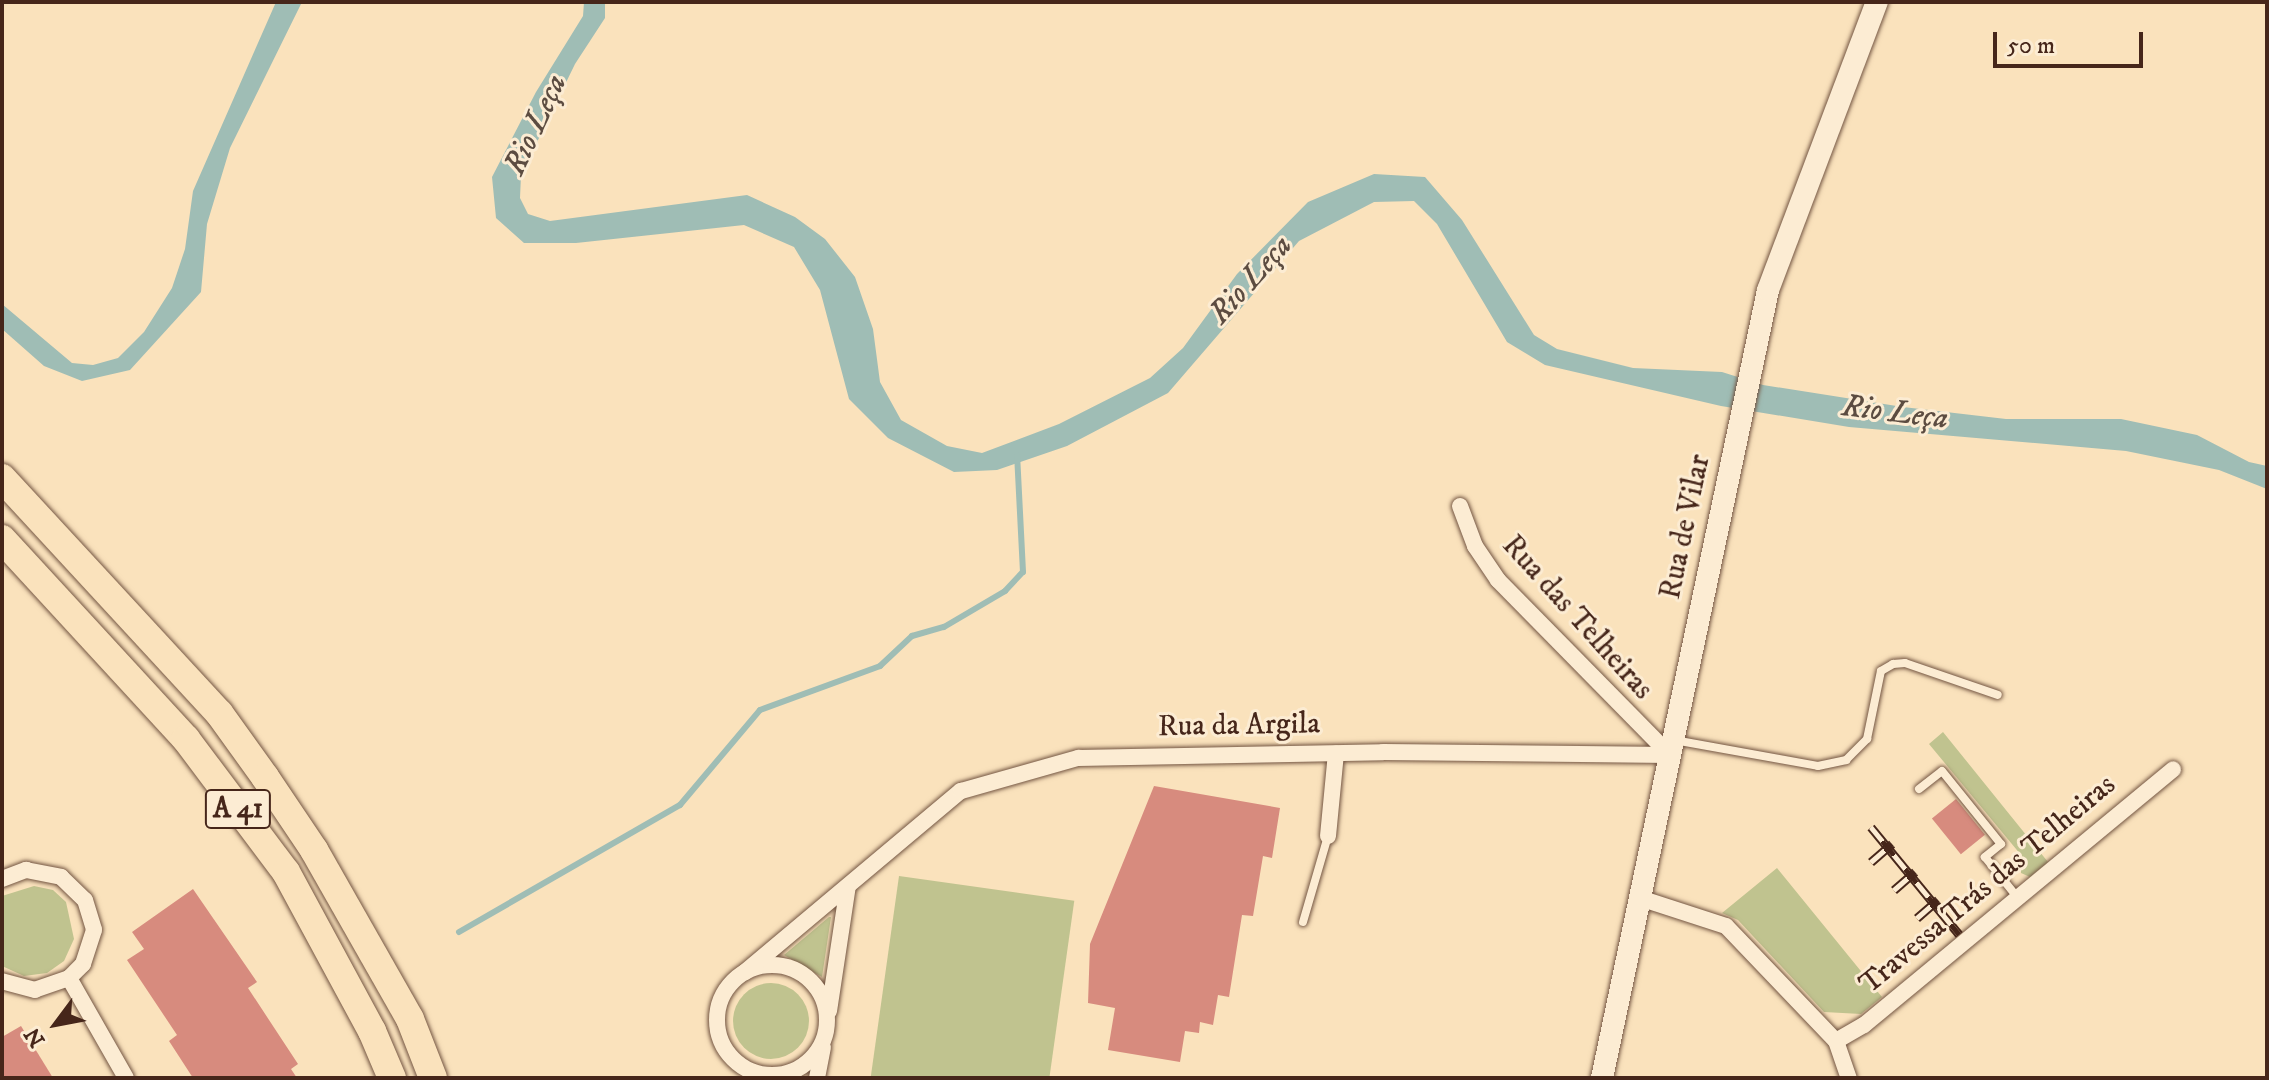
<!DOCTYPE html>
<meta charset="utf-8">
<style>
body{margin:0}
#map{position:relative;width:2269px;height:1080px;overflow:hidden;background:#fae2bc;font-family:"IM FELL DW Pica",serif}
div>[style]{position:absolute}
.green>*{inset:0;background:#c0c38f;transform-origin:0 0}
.round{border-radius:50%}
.water>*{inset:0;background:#9fbdb5}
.stream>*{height:6px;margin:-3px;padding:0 3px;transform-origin:3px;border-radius:3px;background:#9fbdb5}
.building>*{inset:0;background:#d78b7e;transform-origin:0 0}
.roads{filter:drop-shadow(0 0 2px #735542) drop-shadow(0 0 2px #735542)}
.lane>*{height:8px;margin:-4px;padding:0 4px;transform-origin:4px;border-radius:4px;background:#fcecd3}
.street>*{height:16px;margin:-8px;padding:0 8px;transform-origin:8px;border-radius:8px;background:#fcecd3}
.street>.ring{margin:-8px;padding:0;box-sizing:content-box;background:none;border:16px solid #fcecd3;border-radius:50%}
.secondary>*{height:22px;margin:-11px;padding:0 11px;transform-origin:11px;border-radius:11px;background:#fcecd3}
.highway>*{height:28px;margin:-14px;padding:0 14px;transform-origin:14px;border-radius:14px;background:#fae2bc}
.rail>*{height:9px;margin-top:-4.5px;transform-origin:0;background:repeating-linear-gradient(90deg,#fcecd3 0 18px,#46261a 0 36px);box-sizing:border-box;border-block:2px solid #46261a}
span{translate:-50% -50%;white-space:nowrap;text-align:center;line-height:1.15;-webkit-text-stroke:6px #fcecd3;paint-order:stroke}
.shield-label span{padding:2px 6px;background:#fcecd3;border:2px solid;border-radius:6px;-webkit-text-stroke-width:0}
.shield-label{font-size:28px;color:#46261a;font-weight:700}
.street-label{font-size:30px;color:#46261a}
.water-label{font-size:32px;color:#5c4c41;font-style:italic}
.frame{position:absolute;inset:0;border:4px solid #46261a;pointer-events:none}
.north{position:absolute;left:16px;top:984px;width:80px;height:80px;-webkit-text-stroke:6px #fcecd3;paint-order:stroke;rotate:238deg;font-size:22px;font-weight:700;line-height:32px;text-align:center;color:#46261a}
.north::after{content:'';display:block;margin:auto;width:28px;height:36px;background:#46261a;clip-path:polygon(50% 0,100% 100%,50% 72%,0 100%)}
.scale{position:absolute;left:1993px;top:32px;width:150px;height:36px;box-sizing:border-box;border:4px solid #46261a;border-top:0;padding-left:10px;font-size:24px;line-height:28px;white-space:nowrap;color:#46261a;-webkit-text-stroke:6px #fcecd3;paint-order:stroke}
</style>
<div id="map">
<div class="green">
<i style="clip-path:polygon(1943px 732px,2048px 862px,2030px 877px,2021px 873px,2021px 855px,1929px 744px)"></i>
<i style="clip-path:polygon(1777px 868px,1882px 997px,1861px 1014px,1824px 1012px,1738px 920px,1722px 913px)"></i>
<i style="left:899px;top:876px;width:177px;height:204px;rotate:8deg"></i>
<i style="clip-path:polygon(34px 886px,53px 890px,66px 902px,74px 939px,64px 961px,47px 973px,24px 976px,2px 966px,2px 896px)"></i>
<i style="clip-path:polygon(831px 917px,822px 977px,784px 955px,829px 917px)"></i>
<i class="round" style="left:733px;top:983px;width:76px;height:76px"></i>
</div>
<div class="water">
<i style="clip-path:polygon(276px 2px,302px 2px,230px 148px,207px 224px,201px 292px,130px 370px,82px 381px,44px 366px,2px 329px,2px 304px,72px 363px,93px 365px,118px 358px,144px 332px,172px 288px,185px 249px,193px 191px)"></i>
<i style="clip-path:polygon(584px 2px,605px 2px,605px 18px,575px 64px,521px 175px,520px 198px,528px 214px,550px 221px,747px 195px,795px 217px,825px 239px,855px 277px,873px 329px,880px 382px,901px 420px,947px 446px,982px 453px,1059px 424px,1150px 378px,1183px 348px,1237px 274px,1308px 202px,1374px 174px,1425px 177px,1462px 220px,1534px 335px,1557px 349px,1633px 368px,1722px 372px,1763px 385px,1903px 407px,2006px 419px,2121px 419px,2197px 435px,2249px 462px,2267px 466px,2267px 489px,2219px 470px,2126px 451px,1849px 427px,1721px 406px,1545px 365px,1507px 342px,1437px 224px,1414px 201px,1374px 202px,1299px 241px,1168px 393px,1067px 446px,997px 470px,954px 472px,888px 438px,849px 399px,820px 290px,794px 247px,744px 225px,576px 243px,524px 243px,496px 218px,492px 177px,536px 92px,583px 16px)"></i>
</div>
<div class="stream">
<i style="left:459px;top:932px;width:255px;rotate:-29.9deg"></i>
<i style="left:680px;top:805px;width:124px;rotate:-49.9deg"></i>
<i style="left:760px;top:710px;width:128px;rotate:-20.1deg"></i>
<i style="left:880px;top:666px;width:44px;rotate:-43.2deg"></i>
<i style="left:912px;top:636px;width:33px;rotate:-16deg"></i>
<i style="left:944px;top:627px;width:71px;rotate:-30.5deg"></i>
<i style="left:1005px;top:591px;width:26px;rotate:-47deg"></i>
<i style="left:1023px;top:572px;width:117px;rotate:-92.9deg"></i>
</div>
<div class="building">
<i style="clip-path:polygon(1154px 786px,1280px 808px,1272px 858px,1263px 856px,1253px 916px,1242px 915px,1229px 997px,1218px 995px,1213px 1025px,1200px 1022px,1199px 1033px,1185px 1031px,1180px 1062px,1108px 1050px,1115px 1008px,1088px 1003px,1090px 944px)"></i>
<i style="left:1956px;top:799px;width:46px;height:31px;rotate:51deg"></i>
<i style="clip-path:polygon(193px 889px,257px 982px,248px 988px,298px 1064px,291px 1069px,297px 1078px,193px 1078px,169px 1041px,177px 1035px,127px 960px,144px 949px,132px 932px)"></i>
<i style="clip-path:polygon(21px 1026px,53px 1078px,2px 1078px,2px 1037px)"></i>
</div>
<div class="roads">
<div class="lane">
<i style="left:1674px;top:740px;width:146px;rotate:10.2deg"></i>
<i style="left:1818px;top:766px;width:29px;rotate:-12deg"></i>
<i style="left:1846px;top:760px;width:30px;rotate:-45deg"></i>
<i style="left:1867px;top:739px;width:69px;rotate:-78.4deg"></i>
<i style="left:1881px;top:671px;width:14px;rotate:-30deg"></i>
<i style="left:1893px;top:664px;width:12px;rotate:-5deg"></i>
<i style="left:1905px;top:663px;width:98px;rotate:19deg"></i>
<i style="left:1919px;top:789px;width:29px;rotate:-38deg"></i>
<i style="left:1942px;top:771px;width:94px;rotate:51.1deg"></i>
<i style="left:2001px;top:844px;width:21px;rotate:141deg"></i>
<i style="left:1985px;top:857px;width:51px;rotate:51.3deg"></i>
<i style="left:1303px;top:922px;width:90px;rotate:-73.8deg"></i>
</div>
<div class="street">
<i style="left:1460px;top:506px;width:43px;rotate:69.4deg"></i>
<i style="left:1475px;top:546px;width:41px;rotate:55.9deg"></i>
<i style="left:1498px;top:580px;width:245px;rotate:45.5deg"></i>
<i style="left:1328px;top:836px;width:83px;rotate:-84.5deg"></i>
<i style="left:2px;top:879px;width:26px;rotate:-21deg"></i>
<i style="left:26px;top:870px;width:36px;rotate:11deg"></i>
<i style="left:61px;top:877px;width:33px;rotate:44deg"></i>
<i style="left:85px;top:900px;width:31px;rotate:73deg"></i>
<i style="left:94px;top:930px;width:36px;rotate:108deg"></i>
<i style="left:83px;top:964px;width:20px;rotate:135deg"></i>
<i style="left:69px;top:978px;width:36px;rotate:161deg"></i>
<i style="left:35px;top:990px;width:34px;rotate:-165deg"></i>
<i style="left:1640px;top:898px;width:90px;rotate:18deg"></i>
<i style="left:1726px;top:926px;width:159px;rotate:46.3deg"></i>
<i style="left:1836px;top:1041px;width:39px;rotate:71deg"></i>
<i class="ring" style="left:717px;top:965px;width:94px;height:94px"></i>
<i style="left:745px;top:972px;width:282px;rotate:-40deg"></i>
<i style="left:961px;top:791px;width:122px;rotate:-15.8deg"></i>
<i style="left:1078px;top:758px;width:305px;rotate:-1.1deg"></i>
<i style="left:1383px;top:752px;width:287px;rotate:0.6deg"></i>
<i style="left:69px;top:978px;width:115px;rotate:60.3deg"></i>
<i style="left:829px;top:1011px;width:126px;rotate:-81.4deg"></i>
<i style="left:1836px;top:1041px;width:32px;rotate:-30deg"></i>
<i style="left:1864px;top:1025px;width:401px;rotate:-39.6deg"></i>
<i style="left:817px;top:1078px;width:31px;rotate:-79deg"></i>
</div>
<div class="secondary">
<i style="left:1602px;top:1078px;width:805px;rotate:-78.1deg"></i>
<i style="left:1768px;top:290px;width:308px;rotate:-69.3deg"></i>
</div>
<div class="highway">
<i style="left:2px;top:478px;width:320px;rotate:47.3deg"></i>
<i style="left:219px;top:713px;width:79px;rotate:54.3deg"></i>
<i style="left:265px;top:777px;width:88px;rotate:56.1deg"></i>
<i style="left:314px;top:850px;width:194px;rotate:60.4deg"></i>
<i style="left:410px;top:1019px;width:63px;rotate:68.7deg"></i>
<i style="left:2px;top:539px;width:272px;rotate:47.4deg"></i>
<i style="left:186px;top:739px;width:166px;rotate:53.1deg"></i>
<i style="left:286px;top:872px;width:181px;rotate:61.6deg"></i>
<i style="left:372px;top:1031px;width:51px;rotate:66.9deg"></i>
</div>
</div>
<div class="rail">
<i style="left:1871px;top:827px;width:139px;rotate:50.6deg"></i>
<i style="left:1871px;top:862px;width:28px;rotate:-41deg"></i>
<i style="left:1894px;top:890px;width:28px;rotate:-41deg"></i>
<i style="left:1917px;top:918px;width:28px;rotate:-41deg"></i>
</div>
<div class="shield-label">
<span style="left:238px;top:809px">A 41</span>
</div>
<div class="street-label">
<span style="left:1686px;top:527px;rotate:-78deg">Rua de Vilar</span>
<span style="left:1577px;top:618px;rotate:48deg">Rua das Telheiras</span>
<span style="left:1239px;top:726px;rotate:-1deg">Rua da Argila</span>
<span style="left:1988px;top:885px;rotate:-40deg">Travessa Trás das Telheiras</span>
</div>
<div class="water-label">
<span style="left:536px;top:125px;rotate:-65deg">Rio Leça</span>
<span style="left:1251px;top:280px;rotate:-48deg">Rio Leça</span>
<span style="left:1895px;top:413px;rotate:7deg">Rio Leça</span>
</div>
<div class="frame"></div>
<div class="north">N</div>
<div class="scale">50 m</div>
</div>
